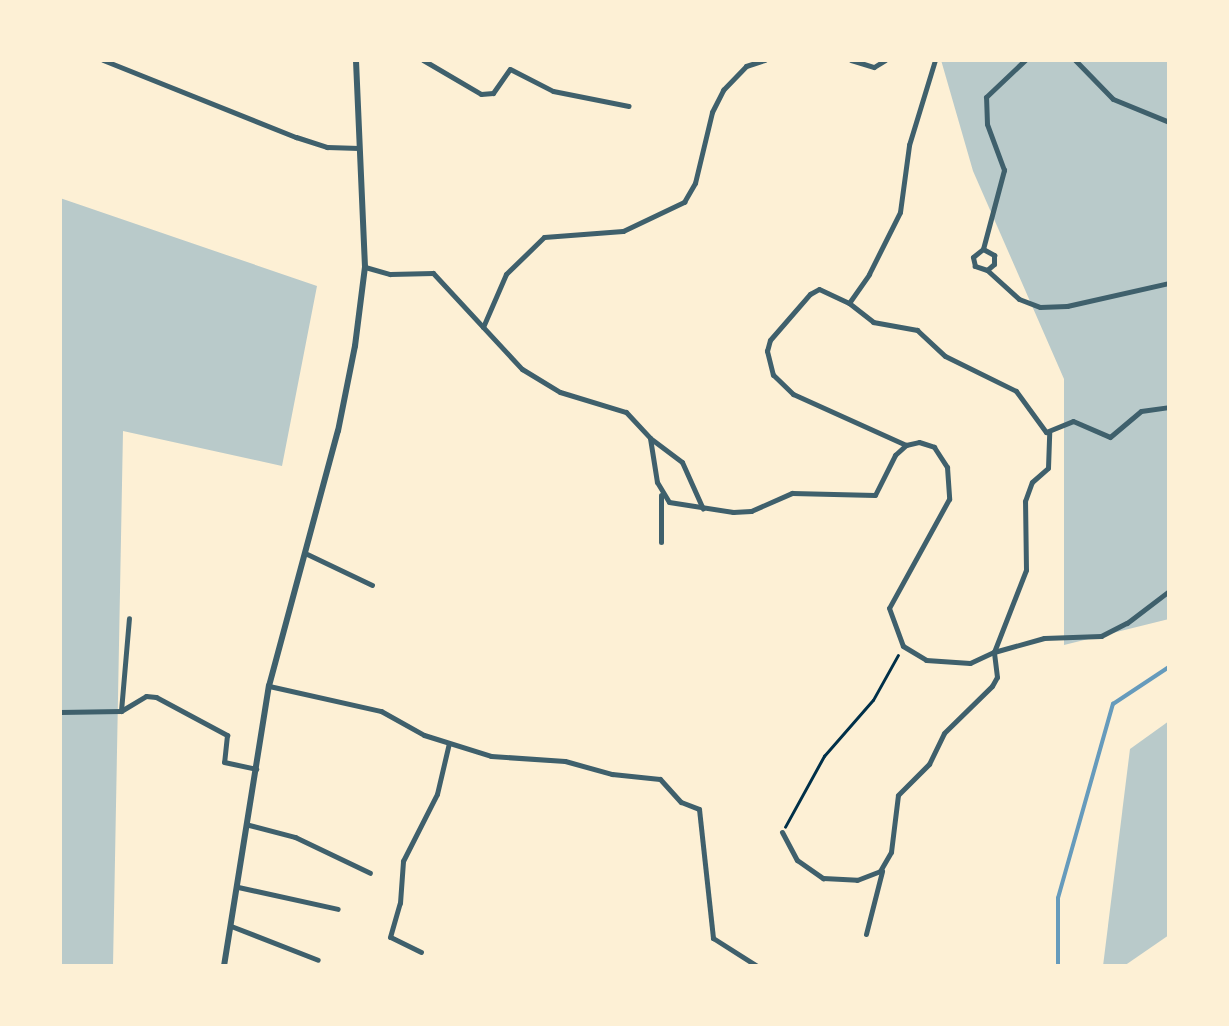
<!DOCTYPE html>
<style>
body{margin:0}
#map{position:relative;width:1229px;height:1026px;overflow:hidden;background:#fdf0d5;font-family:"Fira Sans",sans-serif}
div>[style]{position:absolute}
.green>*{inset:0;background:#b9caca}
.stream>*{height:4px;margin:-2px;padding:0 2px;transform-origin:2px;border-radius:2px;background:#669bbc}
.path>*{height:2.5px;margin:-1.25px;padding:0 1.25px;transform-origin:1.25px;border-radius:1.25px;background:#003049}
.minor>*{height:5px;margin:-2.5px;padding:0 2.5px;transform-origin:2.5px;border-radius:2.5px;background:#3f606c}
.tertiary>*{height:6px;margin:-3px;padding:0 3px;transform-origin:3px;border-radius:3px;background:#3f606c}
span{translate:-50% -50%;white-space:nowrap;text-align:center;line-height:1.15;-webkit-text-stroke:8px #fdf0d5;paint-order:stroke}
.frame{position:absolute;inset:0;border:62px solid #fdf0d5;pointer-events:none}
</style>
<div id="map">
<div class="green">
<i style="clip-path:polygon(941px 60px,1169px 60px,1169px 619px,1064px 645px,1064px 379px,973px 171px)"></i>
<i style="clip-path:polygon(60px 198px,317px 286px,282px 466px,123px 431px,113px 966px,60px 966px)"></i>
<i style="clip-path:polygon(1169px 721px,1169px 935px,1124px 966px,1103px 966px,1130px 749px)"></i>
</div>
<div class="stream">
<i style="left:1058px;top:966px;width:68px;rotate:-90deg"></i>
<i style="left:1058px;top:898px;width:202px;rotate:-74.2deg"></i>
<i style="left:1113px;top:704px;width:67px;rotate:-33.5deg"></i>
</div>
<div class="path">
<i style="left:785px;top:827px;width:81px;rotate:-61.2deg"></i>
<i style="left:824px;top:756px;width:74px;rotate:-48.8deg"></i>
<i style="left:873px;top:700px;width:51px;rotate:-60.9deg"></i>
</div>
<div class="minor">
<i style="left:103px;top:60px;width:208px;rotate:21.8deg"></i>
<i style="left:296px;top:137px;width:33px;rotate:18deg"></i>
<i style="left:327px;top:147px;width:32px;rotate:2deg"></i>
<i style="left:423px;top:60px;width:67px;rotate:30.4deg"></i>
<i style="left:481px;top:94px;width:12px;rotate:-5deg"></i>
<i style="left:493px;top:93px;width:29px;rotate:-55deg"></i>
<i style="left:510px;top:69px;width:48px;rotate:27.1deg"></i>
<i style="left:553px;top:91px;width:77px;rotate:11.2deg"></i>
<i style="left:851px;top:60px;width:24px;rotate:17deg"></i>
<i style="left:874px;top:67px;width:13px;rotate:-32deg"></i>
<i style="left:1075px;top:60px;width:54px;rotate:45.7deg"></i>
<i style="left:1113px;top:99px;width:61px;rotate:22.3deg"></i>
<i style="left:983px;top:249px;width:13px;rotate:29deg"></i>
<i style="left:994px;top:255px;width:9px;rotate:90deg"></i>
<i style="left:994px;top:264px;width:9px;rotate:139deg"></i>
<i style="left:987px;top:270px;width:13px;rotate:-162deg"></i>
<i style="left:975px;top:266px;width:9px;rotate:-103deg"></i>
<i style="left:973px;top:257px;width:13px;rotate:-39deg"></i>
<i style="left:983px;top:249px;width:82px;rotate:-75.1deg"></i>
<i style="left:1004px;top:170px;width:49px;rotate:-110.3deg"></i>
<i style="left:987px;top:124px;width:27px;rotate:-92deg"></i>
<i style="left:986px;top:97px;width:54px;rotate:-43.5deg"></i>
<i style="left:365px;top:267px;width:26px;rotate:16deg"></i>
<i style="left:390px;top:274px;width:43px;rotate:-1.3deg"></i>
<i style="left:433px;top:273px;width:131px;rotate:47.2deg"></i>
<i style="left:522px;top:369px;width:44px;rotate:31.2deg"></i>
<i style="left:560px;top:392px;width:69px;rotate:16.9deg"></i>
<i style="left:626px;top:412px;width:35px;rotate:47deg"></i>
<i style="left:650px;top:438px;width:45px;rotate:81deg"></i>
<i style="left:657px;top:482px;width:23px;rotate:59deg"></i>
<i style="left:669px;top:502px;width:65px;rotate:8.9deg"></i>
<i style="left:733px;top:512px;width:18px;rotate:-3deg"></i>
<i style="left:751px;top:511px;width:45px;rotate:-23.7deg"></i>
<i style="left:792px;top:493px;width:83px;rotate:1.4deg"></i>
<i style="left:875px;top:495px;width:45px;rotate:-63.4deg"></i>
<i style="left:895px;top:455px;width:15px;rotate:-42deg"></i>
<i style="left:906px;top:445px;width:13px;rotate:-13deg"></i>
<i style="left:919px;top:442px;width:16px;rotate:18deg"></i>
<i style="left:934px;top:447px;width:24px;rotate:57deg"></i>
<i style="left:947px;top:467px;width:32px;rotate:86deg"></i>
<i style="left:949px;top:499px;width:124px;rotate:118.8deg"></i>
<i style="left:889px;top:608px;width:40px;rotate:69.8deg"></i>
<i style="left:903px;top:646px;width:27px;rotate:31deg"></i>
<i style="left:926px;top:660px;width:44px;rotate:3.9deg"></i>
<i style="left:970px;top:663px;width:26px;rotate:-25deg"></i>
<i style="left:994px;top:652px;width:88px;rotate:-68.7deg"></i>
<i style="left:1026px;top:570px;width:69px;rotate:-90.8deg"></i>
<i style="left:1025px;top:501px;width:20px;rotate:-70deg"></i>
<i style="left:1032px;top:482px;width:21px;rotate:-41deg"></i>
<i style="left:1048px;top:468px;width:36px;rotate:-88deg"></i>
<i style="left:987px;top:270px;width:43px;rotate:42.2deg"></i>
<i style="left:1019px;top:299px;width:22px;rotate:21deg"></i>
<i style="left:1040px;top:307px;width:27px;rotate:-2deg"></i>
<i style="left:1067px;top:306px;width:105px;rotate:-12.7deg"></i>
<i style="left:849px;top:303px;width:31px;rotate:38deg"></i>
<i style="left:873px;top:322px;width:45px;rotate:10.3deg"></i>
<i style="left:917px;top:330px;width:38px;rotate:43deg"></i>
<i style="left:945px;top:356px;width:79px;rotate:26.2deg"></i>
<i style="left:1016px;top:391px;width:51px;rotate:53.8deg"></i>
<i style="left:1046px;top:432px;width:29px;rotate:-22deg"></i>
<i style="left:1073px;top:421px;width:40px;rotate:23.4deg"></i>
<i style="left:1110px;top:437px;width:40px;rotate:-40deg"></i>
<i style="left:1141px;top:411px;width:28px;rotate:-8deg"></i>
<i style="left:483px;top:327px;width:58px;rotate:-66.5deg"></i>
<i style="left:506px;top:274px;width:53px;rotate:-44.2deg"></i>
<i style="left:544px;top:237px;width:79px;rotate:-4.3deg"></i>
<i style="left:623px;top:231px;width:68px;rotate:-25.4deg"></i>
<i style="left:684px;top:202px;width:22px;rotate:-60deg"></i>
<i style="left:695px;top:183px;width:73px;rotate:-76.5deg"></i>
<i style="left:712px;top:112px;width:25px;rotate:-63deg"></i>
<i style="left:723px;top:90px;width:33px;rotate:-46deg"></i>
<i style="left:746px;top:66px;width:20px;rotate:-18deg"></i>
<i style="left:650px;top:438px;width:40px;rotate:37deg"></i>
<i style="left:682px;top:462px;width:51px;rotate:65.9deg"></i>
<i style="left:906px;top:445px;width:124px;rotate:-155.7deg"></i>
<i style="left:793px;top:394px;width:28px;rotate:-136deg"></i>
<i style="left:773px;top:375px;width:25px;rotate:-104deg"></i>
<i style="left:767px;top:351px;width:11px;rotate:-75deg"></i>
<i style="left:770px;top:340px;width:61px;rotate:-49deg"></i>
<i style="left:810px;top:294px;width:10px;rotate:-29deg"></i>
<i style="left:819px;top:289px;width:33px;rotate:25deg"></i>
<i style="left:849px;top:303px;width:35px;rotate:-55deg"></i>
<i style="left:869px;top:274px;width:69px;rotate:-63.4deg"></i>
<i style="left:900px;top:212px;width:68px;rotate:-82.3deg"></i>
<i style="left:909px;top:145px;width:89px;rotate:-73deg"></i>
<i style="left:661px;top:542px;width:47px;rotate:-90deg"></i>
<i style="left:307px;top:554px;width:72px;rotate:25.5deg"></i>
<i style="left:269px;top:686px;width:115px;rotate:12.6deg"></i>
<i style="left:381px;top:711px;width:49px;rotate:29.2deg"></i>
<i style="left:424px;top:735px;width:70px;rotate:17.4deg"></i>
<i style="left:491px;top:756px;width:74px;rotate:3.9deg"></i>
<i style="left:565px;top:761px;width:49px;rotate:15.5deg"></i>
<i style="left:612px;top:774px;width:48px;rotate:5.9deg"></i>
<i style="left:660px;top:779px;width:31px;rotate:48deg"></i>
<i style="left:681px;top:802px;width:19px;rotate:21deg"></i>
<i style="left:699px;top:809px;width:130px;rotate:83.8deg"></i>
<i style="left:713px;top:938px;width:52px;rotate:32.5deg"></i>
<i style="left:121px;top:711px;width:93px;rotate:-85.1deg"></i>
<i style="left:60px;top:712px;width:61px;rotate:-0.9deg"></i>
<i style="left:121px;top:711px;width:29px;rotate:-31deg"></i>
<i style="left:146px;top:696px;width:10px;rotate:6deg"></i>
<i style="left:156px;top:697px;width:81px;rotate:28.2deg"></i>
<i style="left:227px;top:735px;width:27px;rotate:96deg"></i>
<i style="left:224px;top:762px;width:33px;rotate:12deg"></i>
<i style="left:249px;top:825px;width:48px;rotate:14.6deg"></i>
<i style="left:295px;top:837px;width:83px;rotate:25.6deg"></i>
<i style="left:782px;top:832px;width:32px;rotate:62deg"></i>
<i style="left:797px;top:860px;width:32px;rotate:35deg"></i>
<i style="left:823px;top:878px;width:34px;rotate:3deg"></i>
<i style="left:857px;top:880px;width:25px;rotate:-21deg"></i>
<i style="left:880px;top:871px;width:22px;rotate:-60deg"></i>
<i style="left:891px;top:852px;width:57px;rotate:-83deg"></i>
<i style="left:898px;top:795px;width:44px;rotate:-45deg"></i>
<i style="left:929px;top:764px;width:34px;rotate:-64deg"></i>
<i style="left:944px;top:733px;width:67px;rotate:-44.4deg"></i>
<i style="left:992px;top:686px;width:10px;rotate:-61deg"></i>
<i style="left:997px;top:677px;width:25px;rotate:-97deg"></i>
<i style="left:994px;top:652px;width:52px;rotate:-15.6deg"></i>
<i style="left:1044px;top:638px;width:57px;rotate:-2deg"></i>
<i style="left:1101px;top:636px;width:29px;rotate:-27deg"></i>
<i style="left:1127px;top:623px;width:53px;rotate:-37.3deg"></i>
<i style="left:238px;top:887px;width:102px;rotate:12.4deg"></i>
<i style="left:231px;top:926px;width:93px;rotate:21.3deg"></i>
<i style="left:866px;top:934px;width:65px;rotate:-75.7deg"></i>
<i style="left:421px;top:952px;width:34px;rotate:-154deg"></i>
<i style="left:390px;top:937px;width:35px;rotate:-74deg"></i>
<i style="left:400px;top:903px;width:42px;rotate:-85.9deg"></i>
<i style="left:403px;top:861px;width:75px;rotate:-63.1deg"></i>
<i style="left:437px;top:794px;width:52px;rotate:-76.8deg"></i>
</div>
<div class="tertiary">
<i style="left:224px;top:966px;width:284px;rotate:-80.9deg"></i>
<i style="left:269px;top:686px;width:264px;rotate:-74.9deg"></i>
<i style="left:338px;top:431px;width:87px;rotate:-78.7deg"></i>
<i style="left:355px;top:346px;width:80px;rotate:-82.8deg"></i>
<i style="left:365px;top:267px;width:207px;rotate:-92.5deg"></i>
</div>
<div class="frame"></div>
</div>
